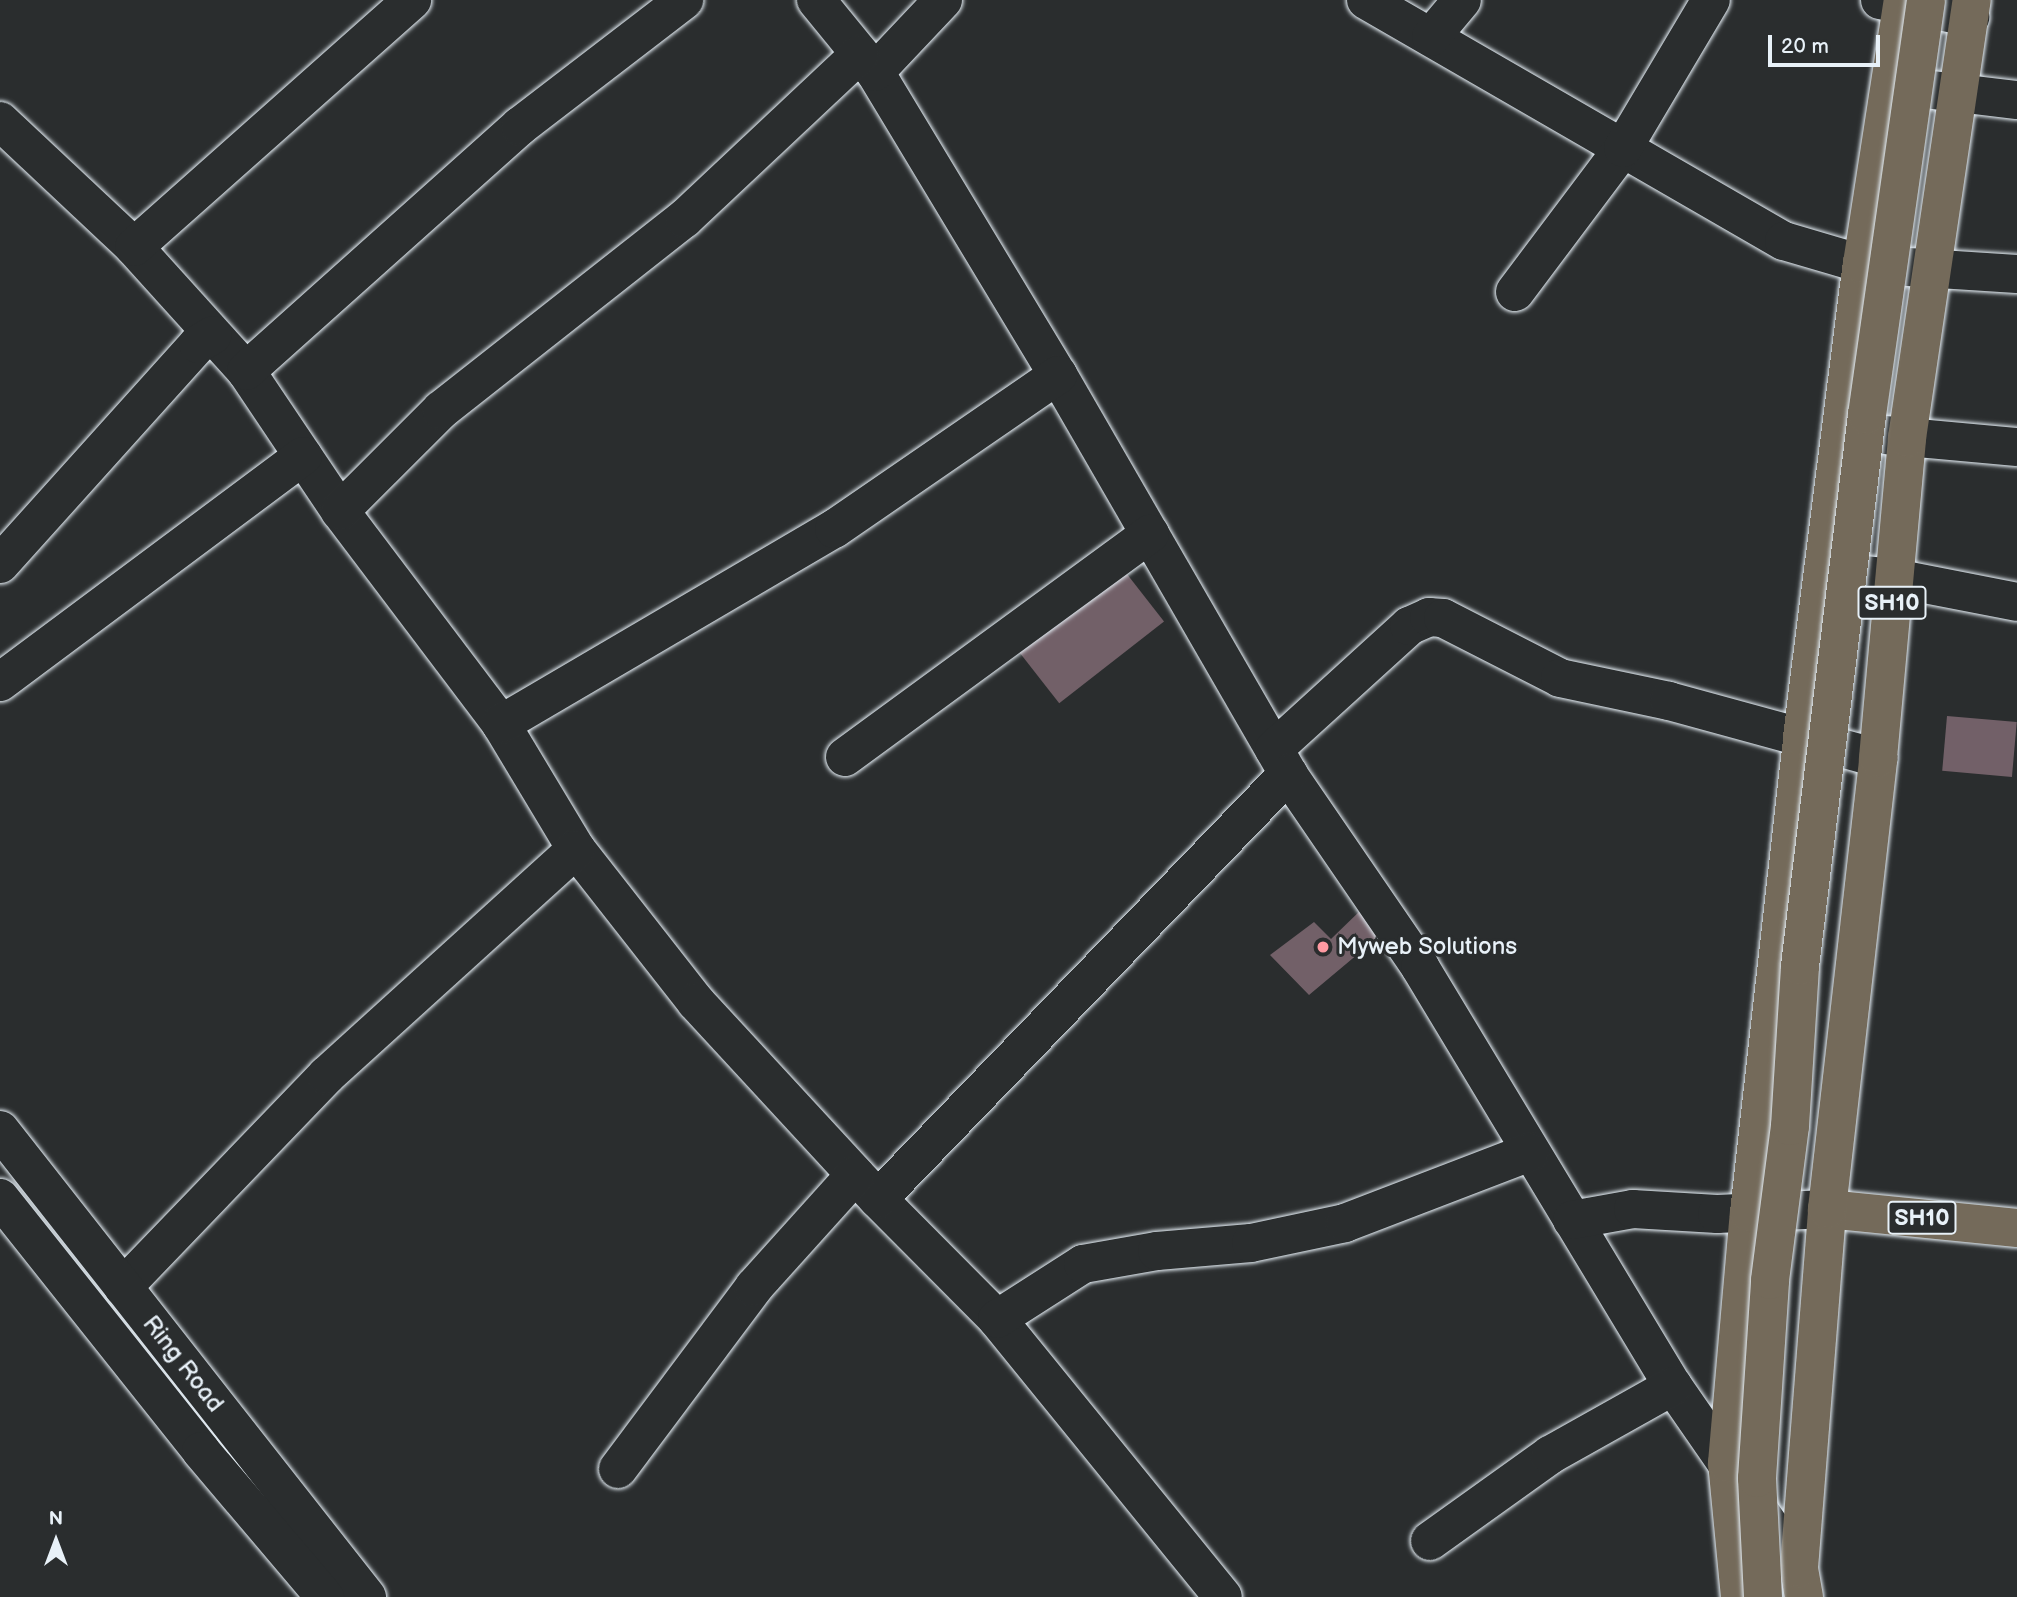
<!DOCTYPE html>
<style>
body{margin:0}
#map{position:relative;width:2017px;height:1597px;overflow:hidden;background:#2a2d2e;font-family:"Balsamiq Sans",sans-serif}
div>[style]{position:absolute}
.building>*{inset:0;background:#726068;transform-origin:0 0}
.roads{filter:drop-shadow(0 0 2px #e8f1f8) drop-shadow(0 0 2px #e8f1f8)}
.street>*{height:38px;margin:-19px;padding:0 19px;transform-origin:19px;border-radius:19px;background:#2a2d2e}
.secondary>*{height:38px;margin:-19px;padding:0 19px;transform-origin:19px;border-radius:19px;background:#2a2d2e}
.primary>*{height:38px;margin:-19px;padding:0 19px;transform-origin:19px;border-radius:19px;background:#746a5a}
.bridges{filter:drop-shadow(0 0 2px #e8f1f8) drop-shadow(0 0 2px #e8f1f8)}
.primary-bridge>*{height:38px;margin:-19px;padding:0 19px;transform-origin:19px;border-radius:19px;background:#746a5a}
.dots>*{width:19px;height:19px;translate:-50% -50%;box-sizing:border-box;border:4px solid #2a2d2e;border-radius:50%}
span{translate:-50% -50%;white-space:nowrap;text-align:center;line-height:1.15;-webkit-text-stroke:6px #2a2d2e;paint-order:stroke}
.shield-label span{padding:2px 5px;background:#2a2d2e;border:2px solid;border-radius:5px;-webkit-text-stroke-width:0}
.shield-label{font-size:23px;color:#e8f1f8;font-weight:700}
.poi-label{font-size:24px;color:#e8f1f8}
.left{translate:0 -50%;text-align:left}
.street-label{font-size:24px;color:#e8f1f8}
.north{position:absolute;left:21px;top:1506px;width:70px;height:70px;-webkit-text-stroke:5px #2a2d2e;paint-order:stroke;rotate:0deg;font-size:19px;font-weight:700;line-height:28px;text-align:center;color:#e8f1f8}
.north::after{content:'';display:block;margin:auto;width:24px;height:32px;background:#e8f1f8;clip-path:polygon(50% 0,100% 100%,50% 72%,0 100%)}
.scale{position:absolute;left:1768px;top:35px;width:112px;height:32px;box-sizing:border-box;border:4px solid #e8f1f8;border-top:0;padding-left:9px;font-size:21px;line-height:24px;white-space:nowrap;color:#e8f1f8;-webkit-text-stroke:5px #2a2d2e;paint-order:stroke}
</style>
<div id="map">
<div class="building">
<i style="left:1116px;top:560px;width:78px;height:133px;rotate:52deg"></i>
<i style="left:1947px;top:716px;width:70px;height:55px;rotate:5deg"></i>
<i style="clip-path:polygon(1364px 907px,1383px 933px,1309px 995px,1270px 955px,1314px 922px,1331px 939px)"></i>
</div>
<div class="roads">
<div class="street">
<i style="left:816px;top:0;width:93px;rotate:50.7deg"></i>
<i style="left:875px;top:72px;width:354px;rotate:58.9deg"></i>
<i style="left:1058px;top:375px;width:461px;rotate:60deg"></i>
<i style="left:1288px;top:774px;width:234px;rotate:55.6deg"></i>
<i style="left:1420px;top:967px;width:489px;rotate:58.9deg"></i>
<i style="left:1673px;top:1386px;width:221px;rotate:55.3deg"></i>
<i style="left:1366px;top:0;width:482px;rotate:30deg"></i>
<i style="left:1784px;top:241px;width:81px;rotate:16.4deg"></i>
<i style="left:1862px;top:264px;width:155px;rotate:3.7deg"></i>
<i style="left:1880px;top:0;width:92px;rotate:10.7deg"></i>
<i style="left:1431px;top:37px;width:48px;rotate:-50deg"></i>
<i style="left:875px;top:72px;width:99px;rotate:-46.6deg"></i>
<i style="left:1891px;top:85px;width:127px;rotate:6.8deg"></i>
<i style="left:0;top:121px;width:184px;rotate:43.2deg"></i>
<i style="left:134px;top:247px;width:167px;rotate:47.9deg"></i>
<i style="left:246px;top:371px;width:169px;rotate:56.1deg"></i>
<i style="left:340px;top:511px;width:267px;rotate:52.9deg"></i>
<i style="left:501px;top:724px;width:146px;rotate:59deg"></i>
<i style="left:576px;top:849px;width:194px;rotate:51.9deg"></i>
<i style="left:696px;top:1002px;width:268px;rotate:47.3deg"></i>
<i style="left:878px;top:1199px;width:169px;rotate:45.2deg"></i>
<i style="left:997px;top:1319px;width:358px;rotate:50.9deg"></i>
<i style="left:134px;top:247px;width:372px;rotate:-41.6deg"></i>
<i style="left:1515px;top:292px;width:180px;rotate:-53.1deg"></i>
<i style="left:1623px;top:148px;width:172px;rotate:-59.3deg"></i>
<i style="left:246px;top:371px;width:368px;rotate:-41.8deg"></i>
<i style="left:520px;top:126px;width:207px;rotate:-37.5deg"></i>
<i style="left:1841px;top:431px;width:177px;rotate:5.2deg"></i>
<i style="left:340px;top:511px;width:143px;rotate:-45deg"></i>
<i style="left:441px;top:410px;width:309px;rotate:-38.2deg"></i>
<i style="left:684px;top:219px;width:241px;rotate:-43.2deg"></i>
<i style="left:0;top:564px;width:296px;rotate:-48deg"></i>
<i style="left:198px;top:344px;width:17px;rotate:-31deg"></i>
<i style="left:1824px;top:571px;width:70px;rotate:5.7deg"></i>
<i style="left:1894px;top:578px;width:125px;rotate:11deg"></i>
<i style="left:0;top:682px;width:378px;rotate:-36.7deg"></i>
<i style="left:501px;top:724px;width:386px;rotate:-30.4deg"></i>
<i style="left:834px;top:529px;width:272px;rotate:-34.5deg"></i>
<i style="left:1274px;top:749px;width:183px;rotate:-42.3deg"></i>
<i style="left:1409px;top:626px;width:22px;rotate:-24deg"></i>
<i style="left:1429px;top:617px;width:14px;rotate:4deg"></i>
<i style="left:1443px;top:618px;width:131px;rotate:27.1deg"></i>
<i style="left:1560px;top:678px;width:111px;rotate:11.9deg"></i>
<i style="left:1669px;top:701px;width:217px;rotate:15.3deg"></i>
<i style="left:845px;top:757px;width:378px;rotate:-36.2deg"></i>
<i style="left:878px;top:1199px;width:591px;rotate:-46.03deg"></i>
<i style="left:1572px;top:1220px;width:62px;rotate:-10.2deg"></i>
<i style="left:1633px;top:1209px;width:84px;rotate:3.4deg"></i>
<i style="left:1717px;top:1214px;width:110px;rotate:-2.6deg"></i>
<i style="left:123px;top:1287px;width:294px;rotate:-46.1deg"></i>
<i style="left:327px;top:1075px;width:336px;rotate:-42.2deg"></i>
<i style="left:997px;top:1319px;width:102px;rotate:-32.6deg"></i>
<i style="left:1083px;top:1264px;width:75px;rotate:-10deg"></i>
<i style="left:1157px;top:1251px;width:94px;rotate:-4.9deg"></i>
<i style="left:1251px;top:1243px;width:96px;rotate:-12deg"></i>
<i style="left:1345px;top:1223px;width:198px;rotate:-21deg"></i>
<i style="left:618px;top:1469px;width:227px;rotate:-53.2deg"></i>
<i style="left:754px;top:1287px;width:151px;rotate:-48deg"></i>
<i style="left:1430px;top:1541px;width:148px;rotate:-35.6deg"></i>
<i style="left:1550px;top:1455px;width:141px;rotate:-29.3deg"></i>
</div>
<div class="secondary">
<i style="left:0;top:1130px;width:594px;rotate:51.84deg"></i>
<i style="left:0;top:1198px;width:323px;rotate:51.5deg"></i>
<i style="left:201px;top:1451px;width:192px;rotate:49.7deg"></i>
</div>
<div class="primary">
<i style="left:1827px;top:1209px;width:191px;rotate:5.7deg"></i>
<i style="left:1740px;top:1597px;width:135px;rotate:-95.5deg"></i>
<i style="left:1727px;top:1463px;width:251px;rotate:-85deg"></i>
<i style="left:1749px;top:1213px;width:479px;rotate:-83.6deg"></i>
<i style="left:1802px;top:737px;width:477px;rotate:-82.8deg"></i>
<i style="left:1862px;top:264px;width:267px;rotate:-81.2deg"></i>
<i style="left:1804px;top:1597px;width:29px;rotate:-100deg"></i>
<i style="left:1799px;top:1568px;width:360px;rotate:-85.5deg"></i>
<i style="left:1827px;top:1209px;width:454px;rotate:-83.5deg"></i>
<i style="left:1878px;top:758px;width:321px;rotate:-84.8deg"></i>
<i style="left:1907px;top:438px;width:443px;rotate:-81.6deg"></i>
</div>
</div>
<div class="bridges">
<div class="primary-bridge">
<i style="left:1763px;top:1597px;width:119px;rotate:-92.9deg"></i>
<i style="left:1757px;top:1478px;width:198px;rotate:-86.2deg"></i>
<i style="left:1770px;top:1280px;width:155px;rotate:-82.6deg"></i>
<i style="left:1790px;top:1126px;width:160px;rotate:-86.4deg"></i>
<i style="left:1800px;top:966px;width:555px;rotate:-83.07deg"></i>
<i style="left:1867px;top:415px;width:419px;rotate:-81.9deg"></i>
</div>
</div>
<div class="dots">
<i style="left:1323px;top:947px;background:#ff9aa2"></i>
</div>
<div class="shield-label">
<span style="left:1892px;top:603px">SH10</span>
<span style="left:1922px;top:1218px">SH10</span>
</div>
<div class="poi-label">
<span class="left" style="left:1337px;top:947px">Myweb Solutions</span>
</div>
<div class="street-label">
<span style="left:183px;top:1364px;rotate:52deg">Ring Road</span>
</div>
<div class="north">N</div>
<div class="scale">20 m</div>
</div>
